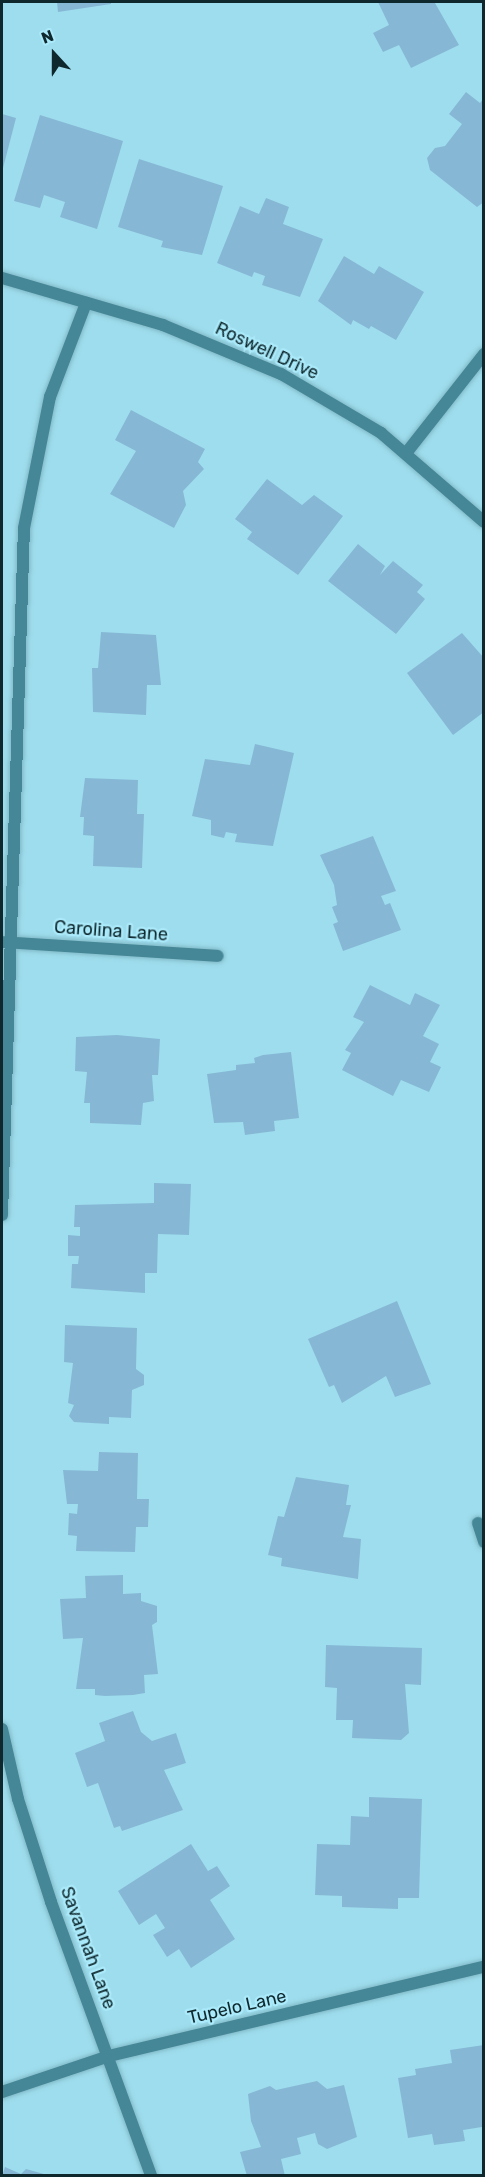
<!DOCTYPE html>
<style>
body{margin:0}
#map{position:relative;width:485px;height:2177px;overflow:hidden;background:#9edded;font-family:Rubik,sans-serif}
div>[style]{position:absolute}
.building>*{inset:0;background:#86b8d6}
.roads{filter:drop-shadow(0 0 2px #81b9c7) drop-shadow(0 0 2px #81b9c7)}
.minor>*{height:12px;margin:-6px;padding:0 6px;transform-origin:6px;border-radius:6px;background:#458796}
span{translate:-50% -50%;white-space:nowrap;text-align:center;line-height:1.15;-webkit-text-stroke:4.5px #abeafa;paint-order:stroke}
.street-label{font-size:18px;color:#0e282e}
.frame{position:absolute;inset:0;border:3px solid #0e282e;pointer-events:none}
.north{position:absolute;left:24px;top:24px;width:60px;height:60px;-webkit-text-stroke:4px #abeafa;paint-order:stroke;rotate:339deg;font-size:16px;font-weight:700;line-height:24px;text-align:center;color:#0e282e}
.north::after{content:'';display:block;margin:auto;width:21px;height:27px;background:#0e282e;clip-path:polygon(50% 0,100% 100%,50% 72%,0 100%)}
</style>
<div id="map">
<div class="building">
<i style="clip-path:polygon(57px 2px,111px 2px,111px 4px,58px 12px)"></i>
<i style="clip-path:polygon(378px 2px,439px 2px,435px 3px,459px 45px,411px 68px,399px 45px,383px 52px,373px 33px,389px 25px)"></i>
<i style="clip-path:polygon(466px 92px,480px 103px,484px 98px,484px 202px,477px 207px,430px 170px,427px 158px,435px 148px,445px 146px,462px 124px,449px 114px)"></i>
<i style="clip-path:polygon(2px 114px,16px 118px,2px 172px)"></i>
<i style="clip-path:polygon(40px 115px,123px 141px,97px 229px,60px 217px,65px 202px,44px 195px,40px 208px,14px 201px)"></i>
<i style="clip-path:polygon(139px 159px,223px 186px,202px 255px,161px 247px,163px 241px,118px 227px)"></i>
<i style="clip-path:polygon(266px 198px,289px 207px,283px 224px,323px 239px,300px 297px,262px 285px,265px 276px,254px 272px,252px 277px,217px 263px,240px 206px,259px 214px)"></i>
<i style="clip-path:polygon(344px 256px,374px 274px,379px 266px,424px 292px,396px 340px,371px 326px,369px 329px,353px 320px,351px 325px,318px 301px)"></i>
<i style="clip-path:polygon(131px 410px,205px 449px,198px 462px,204px 469px,183px 491px,186px 505px,174px 528px,110px 494px,136px 451px,115px 440px)"></i>
<i style="clip-path:polygon(267px 479px,302px 505px,314px 495px,343px 516px,298px 575px,247px 539px,252px 532px,235px 519px)"></i>
<i style="clip-path:polygon(358px 544px,385px 566px,380px 575px,393px 561px,423px 585px,417px 592px,425px 599px,396px 634px,328px 581px)"></i>
<i style="clip-path:polygon(101px 632px,156px 635px,161px 685px,147px 685px,146px 715px,93px 712px,92px 668px,98px 668px)"></i>
<i style="clip-path:polygon(462px 633px,484px 658px,484px 712px,453px 735px,407px 673px)"></i>
<i style="clip-path:polygon(255px 744px,294px 753px,273px 846px,235px 842px,237px 834px,226px 832px,224px 838px,211px 835px,211px 820px,192px 816px,205px 759px,250px 765px)"></i>
<i style="clip-path:polygon(85px 778px,138px 780px,137px 814px,144px 814px,142px 868px,93px 866px,94px 836px,83px 835px,84px 817px,80px 817px)"></i>
<i style="clip-path:polygon(373px 836px,396px 891px,381px 896px,385px 905px,390px 903px,401px 930px,343px 951px,333px 924px,338px 922px,332px 907px,337px 905px,334px 885px,320px 855px)"></i>
<i style="clip-path:polygon(370px 985px,410px 1005px,415px 993px,440px 1005px,423px 1036px,439px 1044px,430px 1062px,441px 1067px,429px 1092px,401px 1080px,393px 1096px,342px 1070px,351px 1053px,345px 1050px,364px 1022px,353px 1017px)"></i>
<i style="clip-path:polygon(117px 1035px,160px 1039px,158px 1075px,152px 1075px,154px 1101px,143px 1103px,141px 1125px,90px 1123px,90px 1103px,84px 1103px,87px 1072px,75px 1071px,76px 1037px)"></i>
<i style="clip-path:polygon(291px 1052px,299px 1118px,274px 1121px,275px 1131px,245px 1135px,243px 1122px,214px 1123px,207px 1074px,236px 1070px,236px 1065px,255px 1063px,254px 1058px,263px 1055px)"></i>
<i style="clip-path:polygon(154px 1183px,191px 1184px,189px 1235px,158px 1234px,157px 1273px,145px 1273px,145px 1293px,71px 1288px,72px 1264px,78px 1264px,79px 1256px,68px 1256px,68px 1235px,80px 1236px,80px 1227px,74px 1227px,75px 1205px,154px 1203px)"></i>
<i style="clip-path:polygon(397px 1301px,431px 1384px,395px 1397px,386px 1376px,342px 1403px,334px 1385px,329px 1387px,308px 1339px)"></i>
<i style="clip-path:polygon(65px 1325px,137px 1328px,136px 1369px,144px 1375px,144px 1385px,132px 1390px,131px 1418px,109px 1417px,109px 1424px,74px 1422px,69px 1416px,74px 1405px,68px 1403px,73px 1363px,64px 1362px)"></i>
<i style="clip-path:polygon(99px 1452px,138px 1453px,137px 1499px,149px 1499px,148px 1527px,136px 1527px,135px 1552px,76px 1551px,77px 1536px,68px 1535px,69px 1513px,77px 1514px,78px 1504px,67px 1504px,63px 1470px,98px 1471px)"></i>
<i style="clip-path:polygon(296px 1477px,349px 1485px,346px 1505px,351px 1505px,343px 1537px,361px 1539px,358px 1579px,281px 1566px,282px 1558px,268px 1555px,278px 1516px,284px 1517px)"></i>
<i style="clip-path:polygon(123px 1575px,123px 1594px,141px 1593px,141px 1601px,157px 1606px,157px 1622px,152px 1625px,158px 1674px,144px 1675px,145px 1693px,133px 1695px,105px 1696px,95px 1695px,95px 1689px,76px 1689px,83px 1638px,63px 1639px,60px 1599px,86px 1598px,85px 1576px)"></i>
<i style="clip-path:polygon(326px 1645px,422px 1648px,421px 1685px,405px 1684px,409px 1733px,401px 1740px,352px 1738px,353px 1720px,336px 1720px,337px 1688px,325px 1687px)"></i>
<i style="clip-path:polygon(133px 1711px,141px 1732px,152px 1741px,176px 1733px,186px 1763px,164px 1770px,183px 1810px,122px 1831px,120px 1826px,114px 1828px,98px 1783px,87px 1787px,75px 1753px,105px 1741px,99px 1723px)"></i>
<i style="clip-path:polygon(369px 1797px,422px 1799px,419px 1898px,398px 1898px,398px 1909px,342px 1907px,342px 1896px,315px 1895px,317px 1844px,350px 1845px,351px 1816px,369px 1817px)"></i>
<i style="clip-path:polygon(191px 1844px,208px 1871px,217px 1866px,230px 1886px,210px 1900px,235px 1939px,191px 1968px,179px 1949px,167px 1957px,153px 1935px,165px 1928px,156px 1914px,139px 1925px,118px 1891px)"></i>
<i style="clip-path:polygon(484px 2045px,482px 2127px,463px 2130px,465px 2141px,434px 2145px,432px 2134px,408px 2138px,398px 2078px,416px 2075px,415px 2069px,452px 2063px,450px 2050px)"></i>
<i style="clip-path:polygon(317px 2081px,327px 2089px,344px 2085px,357px 2137px,327px 2149px,318px 2144px,315px 2133px,297px 2138px,301px 2154px,281px 2159px,285px 2176px,247px 2176px,240px 2152px,261px 2147px,251px 2121px,248px 2094px,270px 2086px,276px 2090px)"></i>
<i style="clip-path:polygon(5px 2167px,21px 2174px,26px 2169px,51px 2176px,2px 2176px)"></i>
</div>
<div class="roads">
<div class="minor">
<i style="left:2px;top:278px;width:168px;rotate:16.3deg"></i>
<i style="left:163px;top:325px;width:128px;rotate:22.6deg"></i>
<i style="left:281px;top:374px;width:116px;rotate:30.5deg"></i>
<i style="left:381px;top:433px;width:136px;rotate:40.8deg"></i>
<i style="left:407px;top:452px;width:125px;rotate:-51.8deg"></i>
<i style="left:2px;top:942px;width:216px;rotate:3.7deg"></i>
<i style="left:2px;top:1215px;width:687px;rotate:-88.17deg"></i>
<i style="left:24px;top:528px;width:134px;rotate:-78.8deg"></i>
<i style="left:50px;top:397px;width:101px;rotate:-69deg"></i>
<i style="left:478px;top:1523px;width:20px;rotate:72deg"></i>
<i style="left:2px;top:1729px;width:72px;rotate:77.1deg"></i>
<i style="left:18px;top:1799px;width:108px;rotate:72.2deg"></i>
<i style="left:51px;top:1902px;width:292px;rotate:69.9deg"></i>
<i style="left:2px;top:2092px;width:113px;rotate:-18.6deg"></i>
<i style="left:109px;top:2056px;width:385px;rotate:-13.4deg"></i>
</div>
</div>
<div class="street-label">
<span style="left:267px;top:351px;rotate:25deg">Roswell Drive</span>
<span style="left:111px;top:931px;rotate:4deg">Carolina Lane</span>
<span style="left:88px;top:1948px;rotate:70deg">Savannah Lane</span>
<span style="left:237px;top:2007px;rotate:-13deg">Tupelo Lane</span>
</div>
<div class="frame"></div>
<div class="north">N</div>
</div>
